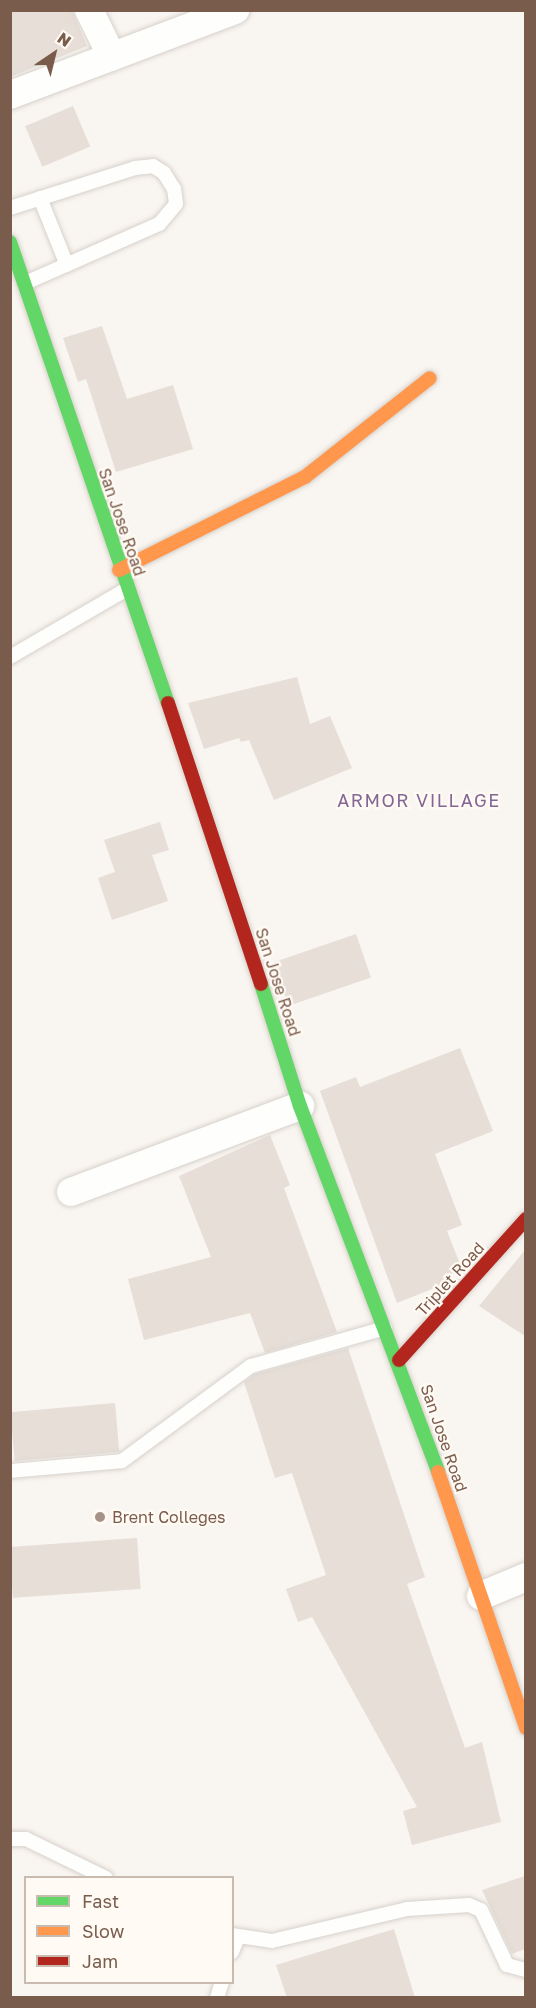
<!DOCTYPE html>
<style>
body{margin:0}
#map{position:relative;width:536px;height:2008px;overflow:hidden;background:#f9f5f0;font-family:"Golos Text",sans-serif}
div>[style]{position:absolute}
.building>*{inset:0;background:#e6ded7;transform-origin:0 0}
.roads{filter:drop-shadow(0 0 2px #d7d1cb) drop-shadow(0 0 2px #d7d1cb)}
.lane>*{height:14px;margin:-7px;padding:0 7px;transform-origin:7px;border-radius:7px;background:#fefefd}
.street>*{height:28px;margin:-14px;padding:0 14px;transform-origin:14px;border-radius:14px;background:#fefefd}
.fast>*{height:14px;margin:-7px;padding:0 7px;transform-origin:7px;border-radius:7px;background:#63d668}
.slow>*{height:14px;margin:-7px;padding:0 7px;transform-origin:7px;border-radius:7px;background:#ff974d}
.jam>*{height:14px;margin:-7px;padding:0 7px;transform-origin:7px;border-radius:7px;background:#b3261e}
.dots>*{width:16px;height:16px;translate:-50% -50%;box-sizing:border-box;border:3px solid #fffaf3;border-radius:50%}
span{translate:-50% -50%;white-space:nowrap;text-align:center;line-height:1.15;-webkit-text-stroke:4.5px #fffaf3;paint-order:stroke}
.street-label{font-size:16px;color:#7a5c4d}
.poi-label{font-size:16px;color:#7a5c4d}
.left{translate:0 -50%;text-align:left}
.neighbourhood-label{font-size:18px;color:#846695;letter-spacing:1.5px}
.frame{position:absolute;inset:0;border:12px solid #7a5c4d;pointer-events:none}
.legend{position:absolute;left:24px;top:1876px;width:210px;height:108px;box-sizing:border-box;background:#fffaf3;border:2px solid #cabbb1;margin:0;padding:8px 10px;list-style:none;font-size:18px;color:#7a5c4d}
.legend li{display:flex;align-items:center;gap:12px;height:30px}
.legend b{width:30px;border:2px solid #cabbb1}
.north{position:absolute;left:24px;top:24px;width:60px;height:60px;-webkit-text-stroke:4px #fffaf3;paint-order:stroke;rotate:35deg;font-size:16px;font-weight:700;line-height:24px;text-align:center;color:#7a5c4d}
.north::after{content:'';display:block;margin:auto;width:21px;height:27px;background:#7a5c4d;clip-path:polygon(50% 0,100% 100%,50% 72%,0 100%)}
</style>
<div id="map">
<div class="building">
<i style="clip-path:polygon(10px 10px,72px 10px,87px 46px,10px 77px)"></i>
<i style="left:73px;top:106px;width:44px;height:52px;rotate:67deg"></i>
<i style="clip-path:polygon(102px 326px,127px 399px,173px 385px,193px 449px,116px 472px,86px 379px,78px 382px,63px 338px)"></i>
<i style="clip-path:polygon(297px 677px,310px 724px,330px 716px,352px 768px,274px 800px,249px 740px,241px 742px,239px 738px,204px 749px,188px 703px)"></i>
<i style="clip-path:polygon(160px 822px,169px 850px,152px 855px,168px 901px,112px 920px,98px 878px,115px 872px,104px 840px)"></i>
<i style="left:356px;top:934px;width:46px;height:87px;rotate:71deg"></i>
<i style="clip-path:polygon(460px 1048px,493px 1131px,435px 1154px,462px 1225px,447px 1231px,460px 1264px,442px 1285px,397px 1303px,320px 1091px,356px 1077px,360px 1087px)"></i>
<i style="clip-path:polygon(270px 1135px,290px 1185px,284px 1188px,337px 1332px,265px 1353px,250px 1313px,144px 1340px,128px 1279px,211px 1257px,179px 1176px)"></i>
<i style="clip-path:polygon(525px 1250px,525px 1336px,479px 1306px)"></i>
<i style="clip-path:polygon(348px 1348px,425px 1577px,407px 1584px,465px 1748px,482px 1742px,501px 1822px,412px 1845px,403px 1811px,417px 1807px,312px 1617px,298px 1622px,286px 1589px,326px 1575px,292px 1473px,275px 1478px,244px 1382px,255px 1374px)"></i>
<i style="left:115px;top:1403px;width:49px;height:105px;rotate:85deg"></i>
<i style="left:137px;top:1538px;width:51px;height:128px;rotate:86deg"></i>
<i style="clip-path:polygon(525px 1876px,525px 1949px,512px 1954px,482px 1890px)"></i>
<i style="clip-path:polygon(394px 1929px,415px 1998px,287px 1998px,276px 1965px)"></i>
</div>
<div class="roads">
<div class="lane">
<i style="left:40px;top:198px;width:72px;rotate:68.1deg"></i>
<i style="left:10px;top:208px;width:131px;rotate:-17.7deg"></i>
<i style="left:135px;top:168px;width:18px;rotate:-6deg"></i>
<i style="left:153px;top:166px;width:13px;rotate:32deg"></i>
<i style="left:164px;top:173px;width:19px;rotate:58deg"></i>
<i style="left:174px;top:189px;width:15px;rotate:82deg"></i>
<i style="left:176px;top:204px;width:26px;rotate:130deg"></i>
<i style="left:159px;top:224px;width:146px;rotate:156.2deg"></i>
<i style="left:10px;top:657px;width:135px;rotate:-30.2deg"></i>
<i style="left:10px;top:1471px;width:112px;rotate:-5.1deg"></i>
<i style="left:122px;top:1461px;width:160px;rotate:-36.4deg"></i>
<i style="left:251px;top:1366px;width:139px;rotate:-15.8deg"></i>
<i style="left:10px;top:1839px;width:16px"></i>
<i style="left:26px;top:1839px;width:89px;rotate:26deg"></i>
<i style="left:232px;top:1935px;width:40px;rotate:8.5deg"></i>
<i style="left:272px;top:1941px;width:139px;rotate:-13.3deg"></i>
<i style="left:407px;top:1909px;width:62px;rotate:-3.7deg"></i>
<i style="left:469px;top:1905px;width:13px;rotate:23deg"></i>
<i style="left:481px;top:1910px;width:61px;rotate:64.7deg"></i>
<i style="left:507px;top:1965px;width:20px;rotate:15deg"></i>
<i style="left:232px;top:1952px;width:16px;rotate:-68deg"></i>
<i style="left:217px;top:1998px;width:17px;rotate:-73deg"></i>
</div>
<div class="street">
<i style="left:89px;top:10px;width:52px;rotate:63.9deg"></i>
<i style="left:10px;top:95px;width:241px;rotate:-20.7deg"></i>
<i style="left:71px;top:1192px;width:245px;rotate:-20.6deg"></i>
<i style="left:481px;top:1596px;width:49px;rotate:-22.9deg"></i>
</div>
<div class="fast">
<i style="left:10px;top:242px;width:487px;rotate:71.1deg"></i>
<i style="left:261px;top:984px;width:128px;rotate:72.3deg"></i>
<i style="left:300px;top:1106px;width:391px;rotate:69.3deg"></i>
</div>
<div class="slow">
<i style="left:119px;top:570px;width:208px;rotate:-26.6deg"></i>
<i style="left:305px;top:477px;width:159px;rotate:-38.4deg"></i>
<i style="left:438px;top:1472px;width:271px;rotate:71deg"></i>
</div>
<div class="jam">
<i style="left:168px;top:703px;width:296px;rotate:71.7deg"></i>
<i style="left:399px;top:1360px;width:190px;rotate:-48deg"></i>
</div>
</div>
<div class="dots">
<i style="left:100px;top:1517px;background:#a69286"></i>
</div>
<div class="street-label">
<span style="left:122px;top:522px;rotate:71deg">San Jose Road</span>
<span style="left:278px;top:982px;rotate:72deg">San Jose Road</span>
<span style="left:450px;top:1279px;rotate:-48deg">Triplet Road</span>
<span style="left:444px;top:1438px;rotate:71deg">San Jose Road</span>
</div>
<div class="poi-label">
<span class="left" style="left:112px;top:1517px">Brent Colleges</span>
</div>
<div class="neighbourhood-label">
<span style="left:419px;top:800px">ARMOR VILLAGE</span>
</div>
<div class="frame"></div>
<ul class="legend">
<li><b style="height:8px;background:#63d668"></b>Fast</li>
<li><b style="height:8px;background:#ff974d"></b>Slow</li>
<li><b style="height:8px;background:#b3261e"></b>Jam</li>
</ul>
<div class="north">N</div>
</div>
